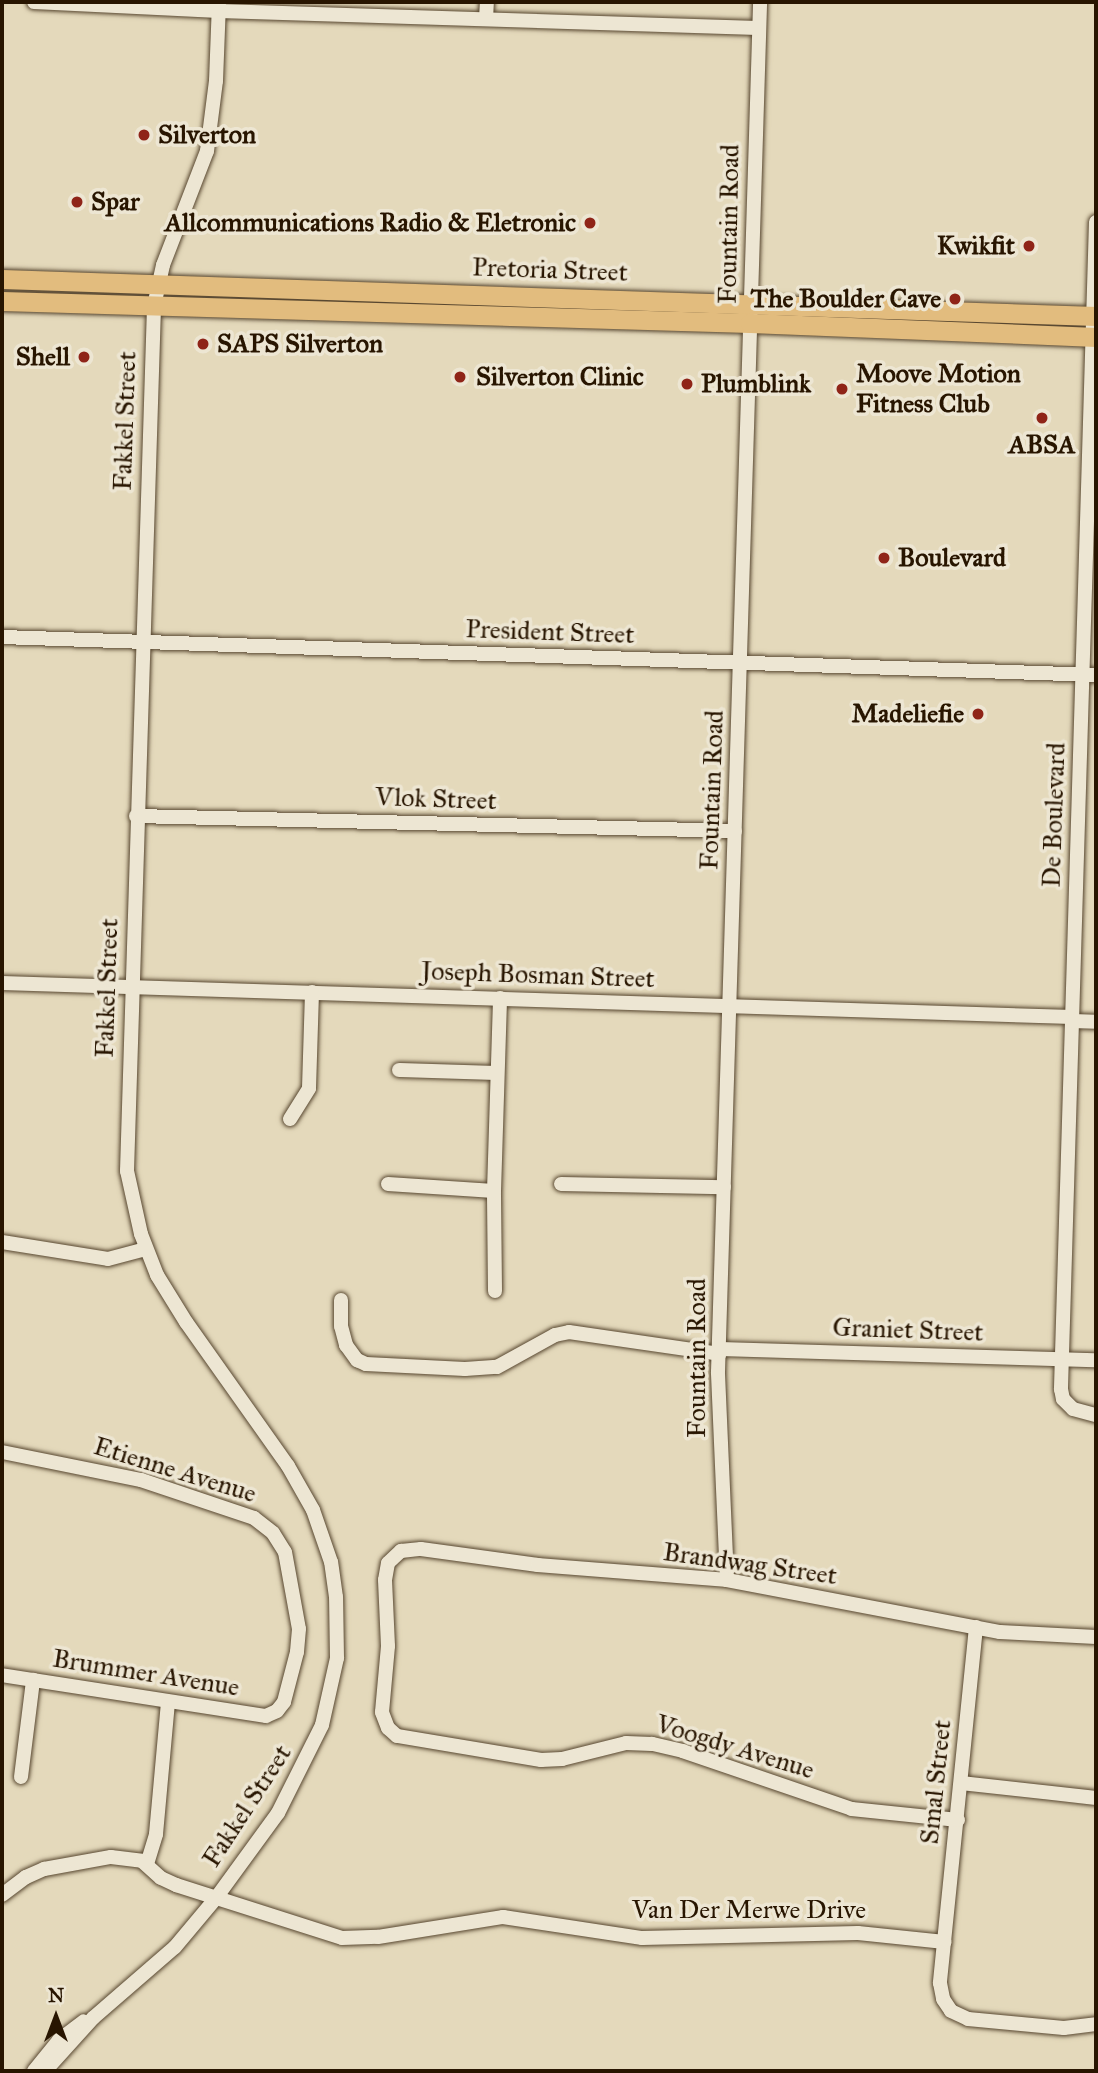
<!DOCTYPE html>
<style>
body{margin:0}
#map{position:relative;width:1098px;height:2073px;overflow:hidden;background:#e4d9bb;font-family:"IM FELL Great Primer",serif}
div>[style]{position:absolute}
.roads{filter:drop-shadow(0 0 2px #57462f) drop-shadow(0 0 2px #57462f)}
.minor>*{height:14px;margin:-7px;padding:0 7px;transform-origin:7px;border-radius:7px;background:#ede6d3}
.major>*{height:19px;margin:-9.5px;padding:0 9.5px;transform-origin:9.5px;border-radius:9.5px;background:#e2bc7e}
.dots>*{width:19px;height:19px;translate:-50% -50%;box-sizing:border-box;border:4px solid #ede6d3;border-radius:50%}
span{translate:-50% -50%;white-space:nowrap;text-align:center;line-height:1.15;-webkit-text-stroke:7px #ede6d3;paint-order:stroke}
.poi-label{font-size:26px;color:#281500;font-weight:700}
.left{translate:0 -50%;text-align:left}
.right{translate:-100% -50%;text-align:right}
.street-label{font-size:26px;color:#281500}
.frame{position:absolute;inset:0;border:4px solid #281500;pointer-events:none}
.north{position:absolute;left:21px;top:1982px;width:70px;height:70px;-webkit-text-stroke:5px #ede6d3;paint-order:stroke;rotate:0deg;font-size:19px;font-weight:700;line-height:28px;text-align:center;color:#281500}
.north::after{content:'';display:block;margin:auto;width:24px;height:32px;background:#281500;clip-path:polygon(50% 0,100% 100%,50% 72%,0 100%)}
</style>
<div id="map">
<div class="roads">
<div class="minor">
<i style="left:34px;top:2px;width:185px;rotate:2.8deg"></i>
<i style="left:219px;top:11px;width:539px;rotate:1.81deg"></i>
<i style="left:486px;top:19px;width:17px;rotate:-87deg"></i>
<i style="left:1096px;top:222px;width:1168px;rotate:91.72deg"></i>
<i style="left:1061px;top:1389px;width:10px;rotate:79deg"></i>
<i style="left:1063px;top:1399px;width:14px;rotate:45deg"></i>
<i style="left:1073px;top:1409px;width:24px;rotate:15deg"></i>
<i style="left:2px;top:637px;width:1095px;rotate:1.99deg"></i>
<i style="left:136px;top:816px;width:599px;rotate:1.43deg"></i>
<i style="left:2px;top:983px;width:1071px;rotate:1.82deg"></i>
<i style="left:1072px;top:1021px;width:24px;rotate:2deg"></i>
<i style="left:399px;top:1070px;width:98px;rotate:1.8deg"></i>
<i style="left:290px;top:1119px;width:36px;rotate:-58deg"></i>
<i style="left:309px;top:1088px;width:96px;rotate:-88.2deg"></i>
<i style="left:388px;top:1184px;width:106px;rotate:3.8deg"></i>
<i style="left:561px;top:1184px;width:163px;rotate:1.1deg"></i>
<i style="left:2px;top:1242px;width:107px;rotate:9.1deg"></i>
<i style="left:108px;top:1259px;width:39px;rotate:-15deg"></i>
<i style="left:495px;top:1291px;width:100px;rotate:-90.6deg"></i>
<i style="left:494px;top:1191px;width:193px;rotate:-88.2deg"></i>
<i style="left:341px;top:1300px;width:26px;rotate:90deg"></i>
<i style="left:341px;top:1326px;width:20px;rotate:75deg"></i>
<i style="left:346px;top:1345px;width:19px;rotate:54deg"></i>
<i style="left:357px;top:1360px;width:10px;rotate:24deg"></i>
<i style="left:366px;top:1364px;width:99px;rotate:2.9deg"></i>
<i style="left:465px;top:1369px;width:32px;rotate:-4deg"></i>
<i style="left:497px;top:1367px;width:66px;rotate:-28.9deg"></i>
<i style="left:555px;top:1335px;width:14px;rotate:-12deg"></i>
<i style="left:569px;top:1332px;width:152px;rotate:8.3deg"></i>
<i style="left:719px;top:1349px;width:377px;rotate:1.7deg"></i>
<i style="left:2px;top:1452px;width:142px;rotate:11.4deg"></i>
<i style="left:141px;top:1480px;width:119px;rotate:18.6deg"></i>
<i style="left:254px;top:1518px;width:24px;rotate:38deg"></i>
<i style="left:273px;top:1533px;width:22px;rotate:58deg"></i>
<i style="left:285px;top:1552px;width:78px;rotate:79.7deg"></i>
<i style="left:299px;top:1629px;width:23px;rotate:95deg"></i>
<i style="left:297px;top:1652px;width:52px;rotate:104.6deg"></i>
<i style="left:284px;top:1702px;width:11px;rotate:128deg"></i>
<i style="left:277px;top:1711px;width:12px;rotate:156deg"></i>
<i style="left:266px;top:1716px;width:267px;rotate:-171.2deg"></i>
<i style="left:727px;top:1580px;width:208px;rotate:-92.5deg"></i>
<i style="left:718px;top:1372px;width:1371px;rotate:-88.24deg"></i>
<i style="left:976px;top:1627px;width:358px;rotate:95.8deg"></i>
<i style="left:940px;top:1983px;width:16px;rotate:79deg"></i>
<i style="left:943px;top:1999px;width:14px;rotate:56deg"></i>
<i style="left:951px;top:2011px;width:19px;rotate:25deg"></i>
<i style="left:968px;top:2019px;width:96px;rotate:5.4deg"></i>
<i style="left:1064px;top:2028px;width:32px;rotate:-7deg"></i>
<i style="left:21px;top:1777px;width:98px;rotate:-82.9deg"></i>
<i style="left:961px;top:1783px;width:136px;rotate:6.3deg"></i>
<i style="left:958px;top:1820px;width:107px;rotate:-174.1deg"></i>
<i style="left:852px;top:1809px;width:179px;rotate:-161.1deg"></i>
<i style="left:683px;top:1751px;width:32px;rotate:-167deg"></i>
<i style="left:652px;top:1744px;width:26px;rotate:-178deg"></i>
<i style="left:626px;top:1743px;width:66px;rotate:166deg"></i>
<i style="left:562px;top:1759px;width:21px;rotate:177deg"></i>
<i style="left:541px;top:1760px;width:146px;rotate:-170.5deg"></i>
<i style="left:397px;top:1736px;width:12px;rotate:-138deg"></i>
<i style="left:388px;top:1728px;width:17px;rotate:-111deg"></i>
<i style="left:382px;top:1712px;width:66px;rotate:-84.8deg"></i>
<i style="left:388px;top:1646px;width:66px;rotate:-92.6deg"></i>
<i style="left:385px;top:1580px;width:17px;rotate:-80deg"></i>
<i style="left:388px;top:1563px;width:18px;rotate:-43deg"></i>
<i style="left:401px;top:1551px;width:20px;rotate:-6deg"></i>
<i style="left:421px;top:1549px;width:118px;rotate:7.8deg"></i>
<i style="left:538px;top:1565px;width:190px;rotate:4.5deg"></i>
<i style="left:727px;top:1580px;width:278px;rotate:10.8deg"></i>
<i style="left:1000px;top:1632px;width:96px;rotate:3deg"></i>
<i style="left:147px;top:1864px;width:31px;rotate:-73deg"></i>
<i style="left:156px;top:1834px;width:133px;rotate:-84.8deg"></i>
<i style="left:2px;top:1895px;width:30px;rotate:-37deg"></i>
<i style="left:26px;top:1877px;width:20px;rotate:-24deg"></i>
<i style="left:44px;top:1869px;width:68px;rotate:-10.2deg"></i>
<i style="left:111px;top:1857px;width:31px;rotate:7deg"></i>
<i style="left:142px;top:1861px;width:25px;rotate:42deg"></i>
<i style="left:161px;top:1878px;width:17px;rotate:25deg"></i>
<i style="left:176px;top:1885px;width:174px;rotate:17.7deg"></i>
<i style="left:342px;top:1938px;width:36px;rotate:-2deg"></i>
<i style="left:378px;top:1937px;width:127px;rotate:-9.1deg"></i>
<i style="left:503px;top:1917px;width:141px;rotate:8.6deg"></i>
<i style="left:642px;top:1938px;width:216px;rotate:-1.3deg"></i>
<i style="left:858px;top:1933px;width:87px;rotate:5.9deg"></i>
<i style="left:34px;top:2071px;width:40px;rotate:-51deg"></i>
<i style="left:59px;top:2040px;width:31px;rotate:-37deg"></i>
<i style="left:45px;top:2071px;width:72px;rotate:-47.8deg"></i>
<i style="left:93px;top:2018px;width:108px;rotate:-40.9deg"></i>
<i style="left:175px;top:1947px;width:64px;rotate:-50.1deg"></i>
<i style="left:216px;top:1898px;width:105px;rotate:-53.9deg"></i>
<i style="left:278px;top:1813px;width:98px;rotate:-63.4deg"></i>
<i style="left:322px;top:1725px;width:69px;rotate:-77.4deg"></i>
<i style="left:337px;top:1658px;width:61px;rotate:-90.9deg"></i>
<i style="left:336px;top:1597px;width:35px;rotate:-98deg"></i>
<i style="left:331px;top:1562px;width:55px;rotate:-109.1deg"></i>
<i style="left:313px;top:1510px;width:51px;rotate:-119.6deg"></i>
<i style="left:288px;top:1466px;width:176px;rotate:-125.3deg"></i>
<i style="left:186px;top:1322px;width:55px;rotate:-121.7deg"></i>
<i style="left:157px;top:1275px;width:44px;rotate:-111.3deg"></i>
<i style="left:141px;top:1234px;width:65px;rotate:-102.5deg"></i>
<i style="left:127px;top:1171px;width:865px;rotate:-88.21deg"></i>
<i style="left:154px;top:306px;width:42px;rotate:-77.6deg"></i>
<i style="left:163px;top:265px;width:122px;rotate:-68.9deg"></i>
<i style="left:207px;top:151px;width:71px;rotate:-82.7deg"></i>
<i style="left:216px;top:81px;width:79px;rotate:-87.8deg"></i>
</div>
<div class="major">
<i style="left:2px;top:279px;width:1095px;rotate:1.94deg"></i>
<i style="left:2px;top:301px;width:748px;rotate:1.68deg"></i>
<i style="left:750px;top:323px;width:346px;rotate:2.3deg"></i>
</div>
</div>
<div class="dots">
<i style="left:144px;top:135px;background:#8f2418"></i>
<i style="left:77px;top:202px;background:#8f2418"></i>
<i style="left:590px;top:223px;background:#8f2418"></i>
<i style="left:1029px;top:246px;background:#8f2418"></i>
<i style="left:955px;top:299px;background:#8f2418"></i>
<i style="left:203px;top:344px;background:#8f2418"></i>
<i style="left:84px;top:357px;background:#8f2418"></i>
<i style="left:460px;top:377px;background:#8f2418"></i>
<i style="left:687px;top:384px;background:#8f2418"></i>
<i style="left:842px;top:389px;background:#8f2418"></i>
<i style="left:1042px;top:418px;background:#8f2418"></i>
<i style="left:884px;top:558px;background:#8f2418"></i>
<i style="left:978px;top:714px;background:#8f2418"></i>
</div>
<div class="poi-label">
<span class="left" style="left:158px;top:135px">Silverton</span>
<span class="left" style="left:91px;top:202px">Spar</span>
<span class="right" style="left:576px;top:223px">Allcommunications Radio &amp; Eletronic</span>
<span class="right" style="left:1015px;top:246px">Kwikfit</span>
<span class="right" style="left:941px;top:299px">The Boulder Cave</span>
<span class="left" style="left:217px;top:344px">SAPS Silverton</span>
<span class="right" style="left:70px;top:357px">Shell</span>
<span class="left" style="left:856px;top:389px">Moove Motion<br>Fitness Club</span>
<span class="left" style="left:476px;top:377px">Silverton Clinic</span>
<span class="left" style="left:701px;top:384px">Plumblink</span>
<span style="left:1042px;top:445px">ABSA</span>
<span class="left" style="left:898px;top:558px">Boulevard</span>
<span class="right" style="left:964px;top:714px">Madeliefie</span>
</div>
<div class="street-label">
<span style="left:729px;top:224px;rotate:-89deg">Fountain Road</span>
<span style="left:550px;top:270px;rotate:2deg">Pretoria Street</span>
<span style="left:125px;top:421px;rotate:-88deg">Fakkel Street</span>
<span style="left:550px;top:632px;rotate:2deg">President Street</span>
<span style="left:712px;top:790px;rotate:-88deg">Fountain Road</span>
<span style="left:436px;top:799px;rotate:2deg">Vlok Street</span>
<span style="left:1054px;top:815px;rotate:-88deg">De Boulevard</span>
<span style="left:538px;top:975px;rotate:2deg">Joseph Bosman Street</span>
<span style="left:107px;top:988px;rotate:-88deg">Fakkel Street</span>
<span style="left:908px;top:1330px;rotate:2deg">Graniet Street</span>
<span style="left:697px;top:1358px;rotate:-90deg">Fountain Road</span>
<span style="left:175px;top:1470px;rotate:17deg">Etienne Avenue</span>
<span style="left:750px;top:1564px;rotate:8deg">Brandwag Street</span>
<span style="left:146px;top:1673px;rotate:9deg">Brummer Avenue</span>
<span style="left:735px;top:1747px;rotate:17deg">Voogdy Avenue</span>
<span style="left:936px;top:1782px;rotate:-84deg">Smal Street</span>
<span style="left:247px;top:1806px;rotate:-57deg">Fakkel Street</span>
<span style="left:749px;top:1910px">Van Der Merwe Drive</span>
</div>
<div class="frame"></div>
<div class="north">N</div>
</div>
